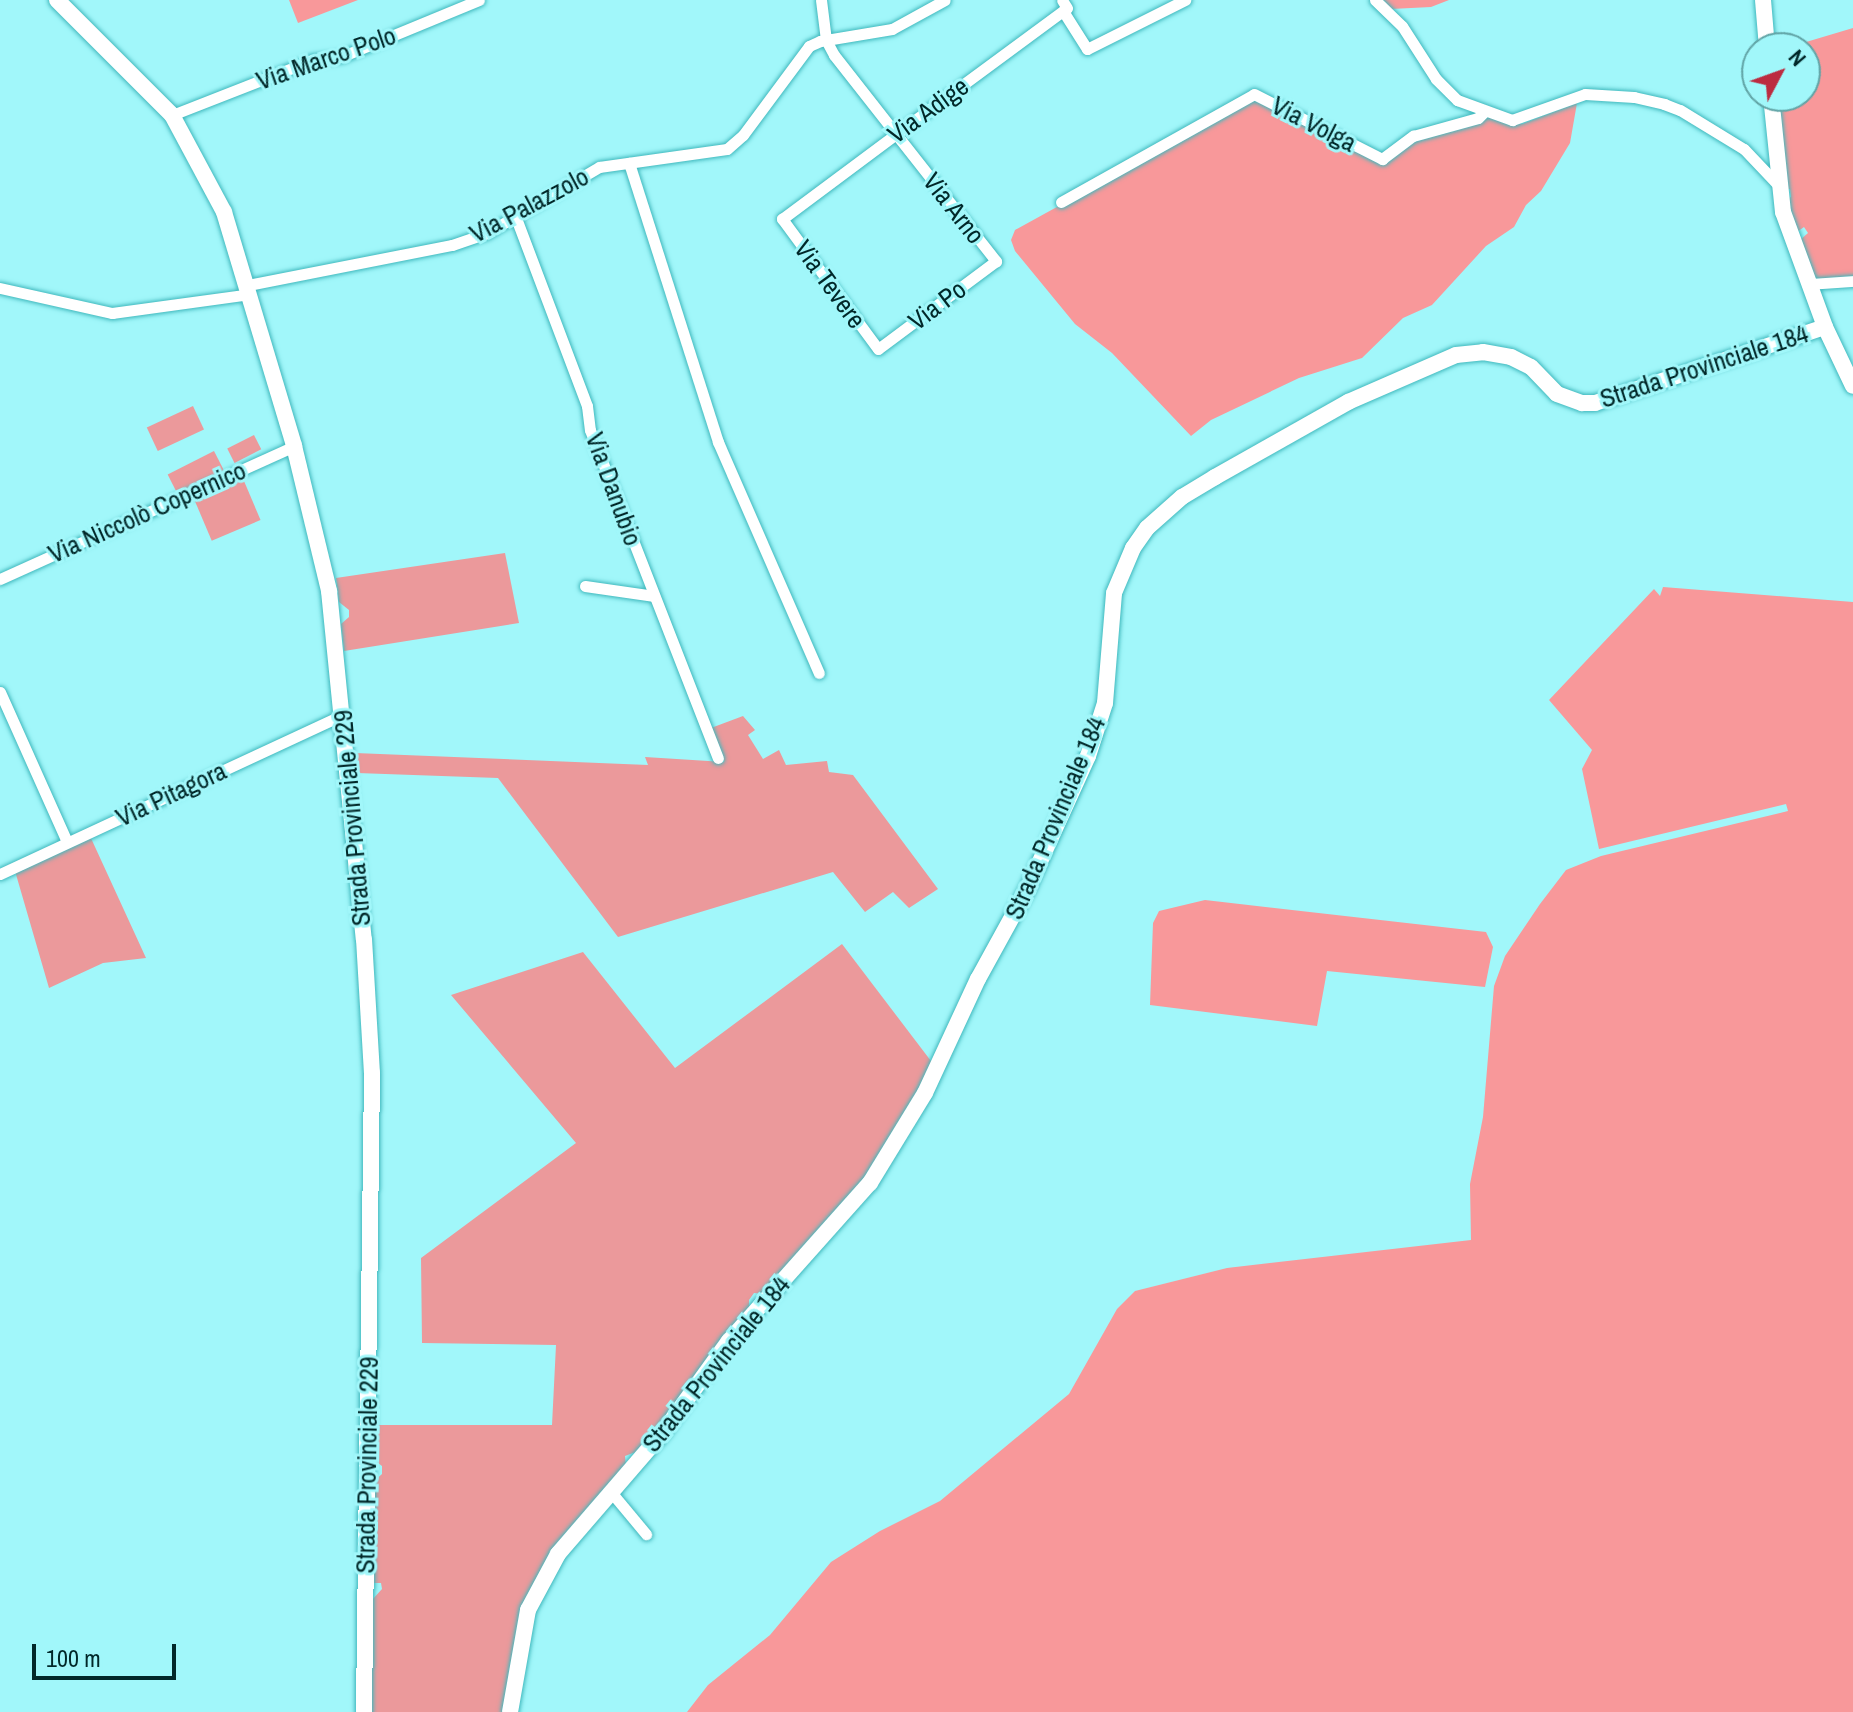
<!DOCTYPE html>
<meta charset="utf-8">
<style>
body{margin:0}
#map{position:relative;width:1853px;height:1712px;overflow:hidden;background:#a1f7fa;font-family:"Archivo Narrow",sans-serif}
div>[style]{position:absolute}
.green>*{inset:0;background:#eb999b;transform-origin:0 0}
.forest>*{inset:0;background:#f8989a}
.roads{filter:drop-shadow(0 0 2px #40b8bd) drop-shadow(0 0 2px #40b8bd)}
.street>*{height:11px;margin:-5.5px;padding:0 5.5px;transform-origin:5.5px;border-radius:5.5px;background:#fff}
.secondary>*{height:16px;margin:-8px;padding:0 8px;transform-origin:8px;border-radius:8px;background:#fff}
span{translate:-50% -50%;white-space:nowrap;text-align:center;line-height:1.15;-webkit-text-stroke:6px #a1f7fa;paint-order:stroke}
.street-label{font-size:26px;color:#012829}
.north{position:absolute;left:1741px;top:32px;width:80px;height:80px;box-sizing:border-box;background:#a1f7fa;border:2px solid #61a4a6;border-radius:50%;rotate:49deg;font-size:22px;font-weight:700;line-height:32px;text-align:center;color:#012829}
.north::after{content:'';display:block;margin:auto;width:28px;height:36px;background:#bc2b40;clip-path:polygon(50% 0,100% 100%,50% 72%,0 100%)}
.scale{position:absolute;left:32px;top:1644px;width:144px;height:36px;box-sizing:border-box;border:4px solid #012829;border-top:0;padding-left:10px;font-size:24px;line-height:28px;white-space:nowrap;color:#012829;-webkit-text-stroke:6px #a1f7fa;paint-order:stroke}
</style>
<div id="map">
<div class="green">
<i style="left:193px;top:406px;width:26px;height:51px;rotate:65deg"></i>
<i style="left:254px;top:435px;width:16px;height:30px;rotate:63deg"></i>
<i style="left:214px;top:451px;width:22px;height:52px;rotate:63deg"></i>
<i style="left:241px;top:474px;width:50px;height:53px;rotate:67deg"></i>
<i style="clip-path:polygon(505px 553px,519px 623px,344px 651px,341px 624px,349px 617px,349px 610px,339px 602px,336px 578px)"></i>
<i style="clip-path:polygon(743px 716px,755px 730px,748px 735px,763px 759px,779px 750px,786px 765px,827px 761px,829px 772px,853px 775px,938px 889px,909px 908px,893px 892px,865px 912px,833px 872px,618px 937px,498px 778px,357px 773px,355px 753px,648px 765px,645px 757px,724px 762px,711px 728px)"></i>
<i style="clip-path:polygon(90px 836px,146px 958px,103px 963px,49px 988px,15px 871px)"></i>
<i style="clip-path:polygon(842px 944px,934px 1065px,877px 1164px,763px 1294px,754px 1293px,749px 1300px,749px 1310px,641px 1450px,625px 1456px,626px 1467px,551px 1554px,505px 1712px,370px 1712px,372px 1600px,382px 1589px,381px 1583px,374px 1583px,373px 1482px,382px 1474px,382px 1466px,374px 1460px,374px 1425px,552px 1425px,556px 1345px,422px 1343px,421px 1258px,576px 1143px,451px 995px,583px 952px,675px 1068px)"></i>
</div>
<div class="forest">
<i style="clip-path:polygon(289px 0,358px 0,298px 23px)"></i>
<i style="clip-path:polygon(1383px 0,1449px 0,1431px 7px,1391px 9px)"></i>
<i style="clip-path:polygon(1853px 28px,1853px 276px,1816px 279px,1800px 240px,1808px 233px,1804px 227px,1797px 232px,1786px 200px,1791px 197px,1790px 189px,1786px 189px,1779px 96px,1805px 96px,1805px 48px,1786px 48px)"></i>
<i style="clip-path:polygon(1253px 99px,1381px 164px,1416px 140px,1488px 117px,1522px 124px,1577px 103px,1570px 143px,1541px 191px,1526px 205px,1514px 227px,1486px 246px,1432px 305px,1403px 318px,1362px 358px,1299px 378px,1211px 420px,1191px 436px,1112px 353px,1075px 324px,1015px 251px,1011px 240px,1015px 230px)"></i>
<i style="clip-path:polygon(1663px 587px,1853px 602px,1853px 1712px,687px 1712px,708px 1685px,770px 1635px,831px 1562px,880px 1531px,940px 1501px,1069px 1394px,1117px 1309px,1135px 1291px,1227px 1268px,1471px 1240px,1470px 1184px,1483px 1117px,1494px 986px,1505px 956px,1540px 904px,1566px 870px,1601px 856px,1788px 811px,1786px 804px,1599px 849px,1582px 769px,1592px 750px,1549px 700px,1654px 589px,1660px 596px)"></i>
<i style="clip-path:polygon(1205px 900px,1486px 932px,1493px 947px,1485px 987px,1327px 971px,1317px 1026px,1150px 1005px,1153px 923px,1159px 911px)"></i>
</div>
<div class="roads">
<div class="street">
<i style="left:821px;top:0;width:40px;rotate:82.9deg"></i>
<i style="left:826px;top:40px;width:17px;rotate:62deg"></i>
<i style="left:834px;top:55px;width:100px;rotate:51.9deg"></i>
<i style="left:896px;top:134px;width:162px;rotate:51.8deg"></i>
<i style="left:996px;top:261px;width:147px;rotate:143.3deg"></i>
<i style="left:878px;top:349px;width:162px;rotate:-126.4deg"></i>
<i style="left:782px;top:219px;width:142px;rotate:-36.7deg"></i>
<i style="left:896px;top:134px;width:212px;rotate:-36.4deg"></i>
<i style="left:1067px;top:8px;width:9px;rotate:-122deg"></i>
<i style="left:1375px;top:0;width:37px;rotate:44deg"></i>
<i style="left:1402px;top:26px;width:63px;rotate:57.3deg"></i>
<i style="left:1436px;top:79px;width:30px;rotate:45deg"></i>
<i style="left:1457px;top:100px;width:59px;rotate:20deg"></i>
<i style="left:1512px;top:120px;width:77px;rotate:-19.6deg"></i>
<i style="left:1585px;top:94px;width:49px;rotate:3.5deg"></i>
<i style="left:1634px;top:97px;width:31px;rotate:13deg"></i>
<i style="left:1664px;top:104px;width:17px;rotate:21deg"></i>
<i style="left:1680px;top:110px;width:75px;rotate:31.4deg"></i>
<i style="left:1744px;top:149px;width:50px;rotate:46.6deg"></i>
<i style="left:1063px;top:11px;width:45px;rotate:57.7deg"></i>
<i style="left:1087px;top:49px;width:110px;rotate:-26.6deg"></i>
<i style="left:172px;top:115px;width:150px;rotate:-21.4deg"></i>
<i style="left:312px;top:60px;width:31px;rotate:-7deg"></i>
<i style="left:343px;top:56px;width:147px;rotate:-22.4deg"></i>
<i style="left:629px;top:163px;width:293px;rotate:72.3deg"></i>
<i style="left:718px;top:442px;width:252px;rotate:66.4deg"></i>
<i style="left:1061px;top:202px;width:221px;rotate:-29.2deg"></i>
<i style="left:1254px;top:94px;width:144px;rotate:26.9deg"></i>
<i style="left:1382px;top:159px;width:39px;rotate:-37deg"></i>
<i style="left:1413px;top:136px;width:67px;rotate:-15.5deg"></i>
<i style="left:1478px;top:118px;width:8px;rotate:-45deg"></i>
<i style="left:516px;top:218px;width:201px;rotate:69.3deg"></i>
<i style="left:587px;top:406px;width:24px;rotate:83deg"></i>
<i style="left:590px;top:430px;width:352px;rotate:68.7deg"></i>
<i style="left:1809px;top:284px;width:44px;rotate:-3.9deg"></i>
<i style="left:248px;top:285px;width:208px;rotate:-11.1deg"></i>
<i style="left:452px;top:245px;width:37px;rotate:-19deg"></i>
<i style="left:487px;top:233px;width:130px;rotate:-30.5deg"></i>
<i style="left:599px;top:167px;width:129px;rotate:-8deg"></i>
<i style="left:727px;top:149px;width:21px;rotate:-41deg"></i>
<i style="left:743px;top:135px;width:111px;rotate:-53.4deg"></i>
<i style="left:809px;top:46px;width:12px;rotate:-24deg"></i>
<i style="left:820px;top:41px;width:73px;rotate:-9.5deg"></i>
<i style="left:892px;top:29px;width:60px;rotate:-28.7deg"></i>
<i style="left:0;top:288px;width:115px;rotate:12.6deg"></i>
<i style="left:112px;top:313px;width:139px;rotate:-7.8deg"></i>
<i style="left:0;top:579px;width:323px;rotate:-24.3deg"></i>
<i style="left:585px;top:586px;width:70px;rotate:8.2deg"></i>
<i style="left:0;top:692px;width:164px;rotate:65.9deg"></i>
<i style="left:0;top:874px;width:378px;rotate:-24.9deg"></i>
<i style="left:611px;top:1492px;width:55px;rotate:50.2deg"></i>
</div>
<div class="secondary">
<i style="left:57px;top:0;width:163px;rotate:45deg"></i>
<i style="left:172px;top:115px;width:110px;rotate:61.8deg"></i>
<i style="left:224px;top:212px;width:244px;rotate:73.3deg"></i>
<i style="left:294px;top:446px;width:149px;rotate:76.4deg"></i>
<i style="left:329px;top:591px;width:350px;rotate:84.3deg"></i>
<i style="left:364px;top:939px;width:134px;rotate:86.6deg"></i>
<i style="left:372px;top:1073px;width:639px;rotate:90.72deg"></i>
<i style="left:1763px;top:0;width:48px;rotate:85.2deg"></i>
<i style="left:1771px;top:96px;width:117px;rotate:84.1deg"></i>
<i style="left:1783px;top:212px;width:122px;rotate:69.9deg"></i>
<i style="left:1825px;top:327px;width:65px;rotate:64.6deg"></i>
<i style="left:510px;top:1712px;width:104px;rotate:-80deg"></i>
<i style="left:528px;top:1610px;width:64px;rotate:-61.8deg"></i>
<i style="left:558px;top:1554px;width:162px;rotate:-49.2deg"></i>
<i style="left:664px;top:1431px;width:111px;rotate:-54.2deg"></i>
<i style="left:729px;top:1341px;width:212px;rotate:-48.3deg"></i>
<i style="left:870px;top:1183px;width:105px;rotate:-58.6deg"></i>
<i style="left:925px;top:1093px;width:126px;rotate:-65.1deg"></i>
<i style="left:978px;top:979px;width:102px;rotate:-61.2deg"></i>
<i style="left:1027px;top:890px;width:147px;rotate:-65.5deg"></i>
<i style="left:1088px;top:756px;width:56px;rotate:-72.2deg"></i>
<i style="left:1105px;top:703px;width:110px;rotate:-85.3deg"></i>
<i style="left:1114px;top:593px;width:49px;rotate:-67.1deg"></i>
<i style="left:1133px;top:548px;width:24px;rotate:-55deg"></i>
<i style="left:1147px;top:528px;width:47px;rotate:-41.5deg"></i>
<i style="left:1182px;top:497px;width:39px;rotate:-31deg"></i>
<i style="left:1215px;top:477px;width:153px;rotate:-29.4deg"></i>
<i style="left:1348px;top:402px;width:118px;rotate:-23.5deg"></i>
<i style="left:1456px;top:355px;width:27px;rotate:-6deg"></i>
<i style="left:1483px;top:352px;width:28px;rotate:10deg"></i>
<i style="left:1511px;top:357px;width:22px;rotate:27deg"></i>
<i style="left:1531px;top:367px;width:37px;rotate:46deg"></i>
<i style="left:1557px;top:394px;width:27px;rotate:20deg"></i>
<i style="left:1582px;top:403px;width:13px"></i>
<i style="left:1595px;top:403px;width:242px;rotate:-18.3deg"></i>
</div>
</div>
<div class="street-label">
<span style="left:326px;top:58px;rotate:-19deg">Via Marco Polo</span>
<span style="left:928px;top:110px;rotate:-36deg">Via Adige</span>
<span style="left:1314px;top:124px;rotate:27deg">Via Volga</span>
<span style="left:529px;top:205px;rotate:-28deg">Via Palazzolo</span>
<span style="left:954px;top:208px;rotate:52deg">Via Arno</span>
<span style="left:830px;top:284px;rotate:54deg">Via Tevere</span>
<span style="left:937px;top:305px;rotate:-37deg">Via Po</span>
<span style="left:1704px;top:366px;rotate:-18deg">Strada Provinciale 184</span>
<span style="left:614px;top:489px;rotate:70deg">Via Danubio</span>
<span style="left:147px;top:512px;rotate:-24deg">Via Niccolò Copernico</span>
<span style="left:171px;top:794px;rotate:-25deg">Via Pitagora</span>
<span style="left:352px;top:818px;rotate:-95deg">Strada Provinciale 229</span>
<span style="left:1055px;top:818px;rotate:-67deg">Strada Provinciale 184</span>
<span style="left:716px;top:1364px;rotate:-51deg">Strada Provinciale 184</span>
<span style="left:367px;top:1465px;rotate:-89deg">Strada Provinciale 229</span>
</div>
<div class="north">N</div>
<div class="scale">100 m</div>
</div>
